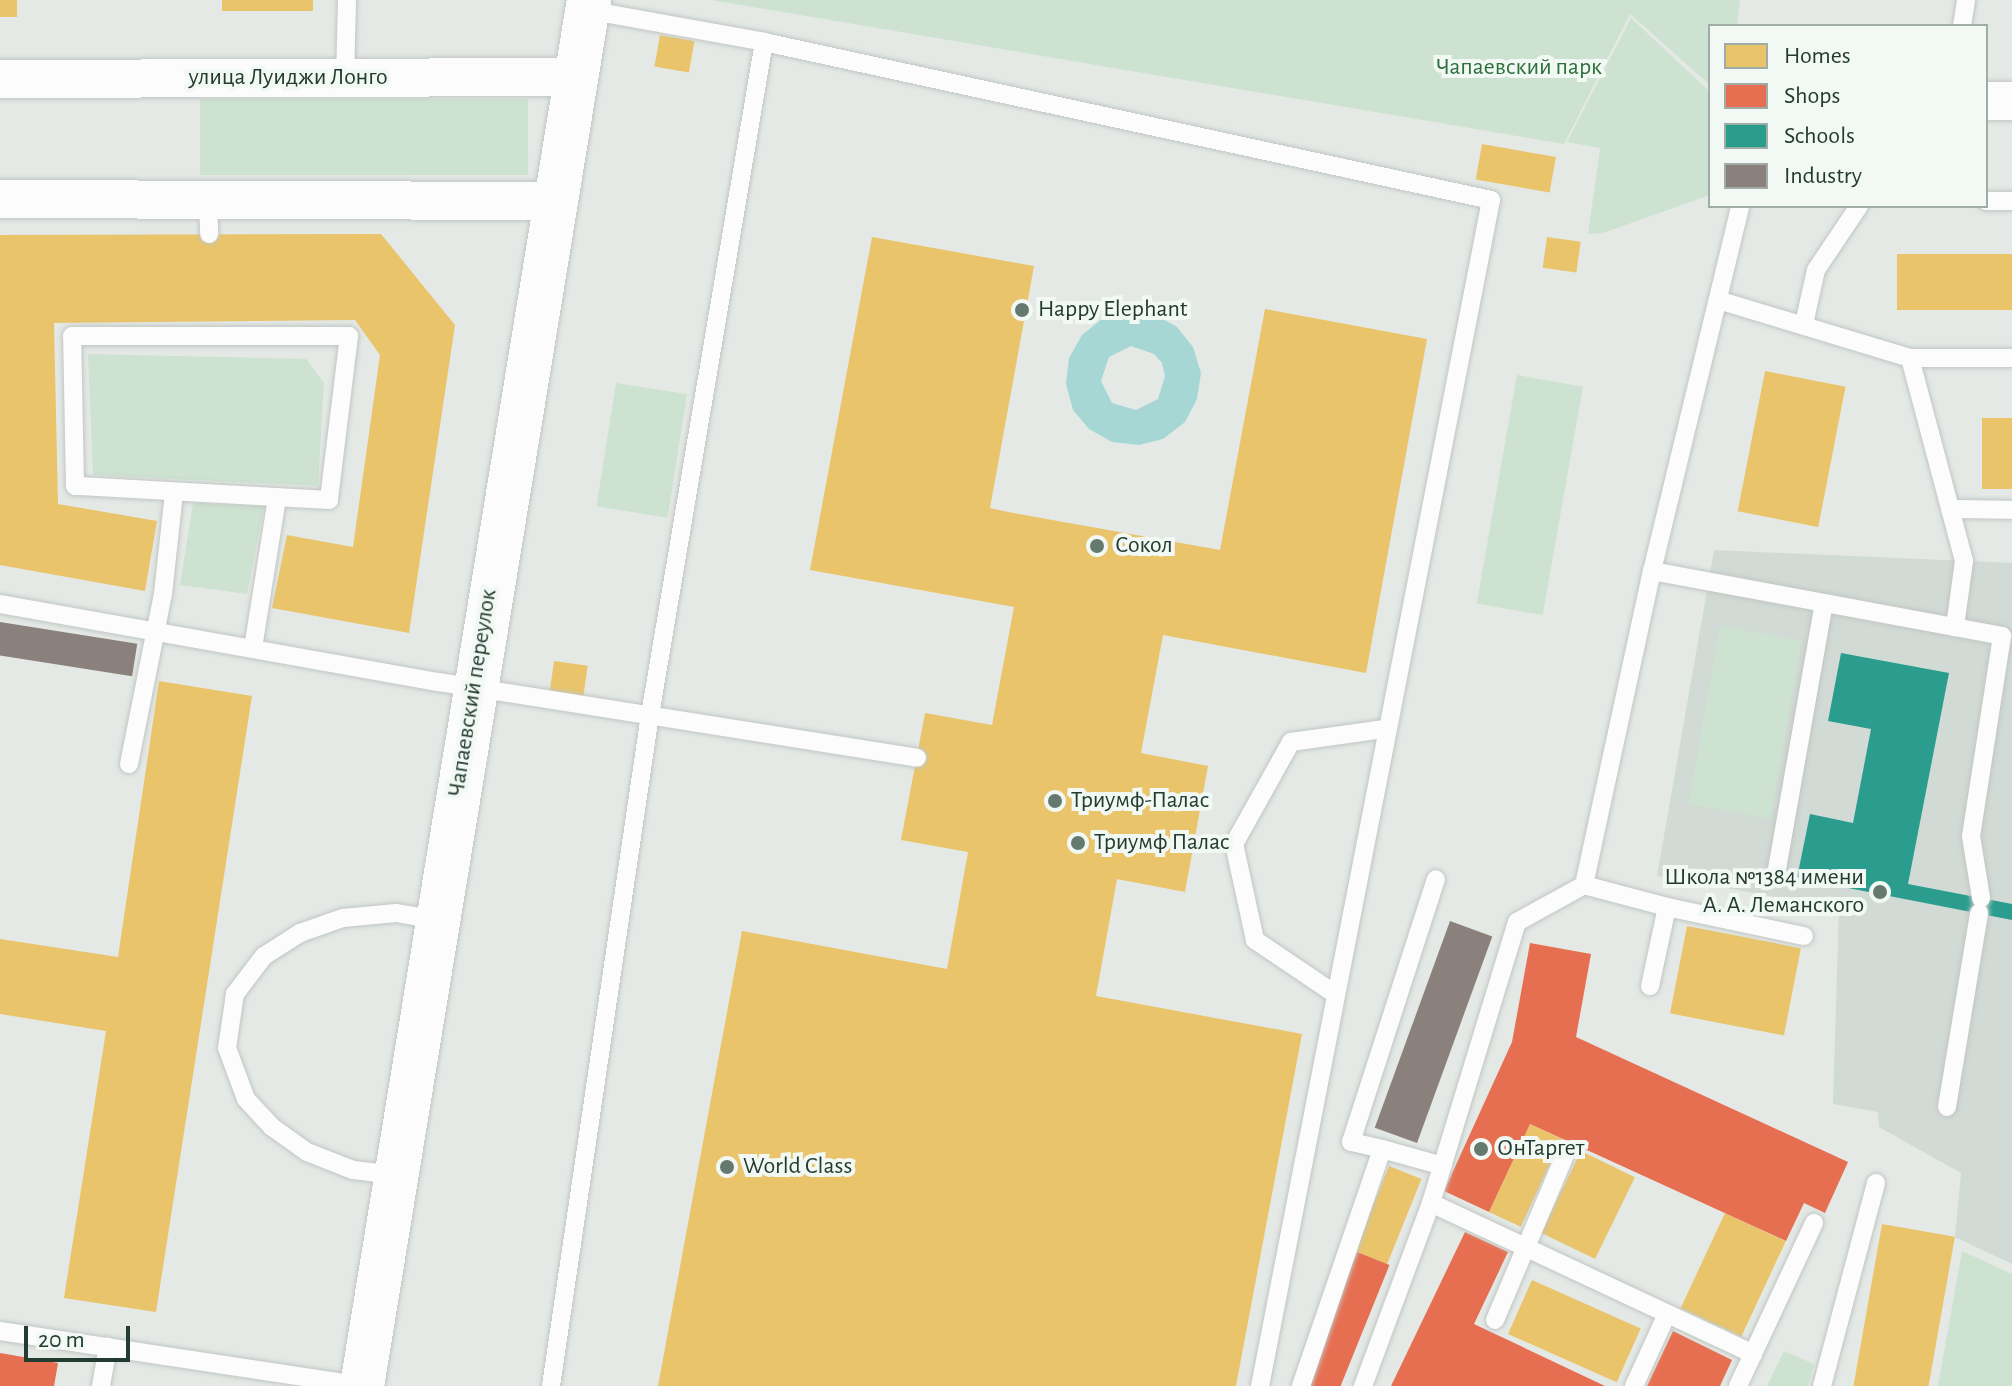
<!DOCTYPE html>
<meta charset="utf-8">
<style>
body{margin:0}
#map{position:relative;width:2012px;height:1386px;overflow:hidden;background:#e4e9e6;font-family:"Alegreya Sans",sans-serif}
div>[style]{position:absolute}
.built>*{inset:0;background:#d2dad5}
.green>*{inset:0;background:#cde2d0;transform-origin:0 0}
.water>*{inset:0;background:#a6d7d5}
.homes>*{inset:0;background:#e9c46a;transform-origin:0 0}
.shops>*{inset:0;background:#e76f51;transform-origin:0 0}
.schools>*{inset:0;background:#2a9d8f}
.industry>*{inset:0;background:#8a817c;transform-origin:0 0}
.roads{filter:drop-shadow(0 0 2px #c1c6c3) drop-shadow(0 0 2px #c1c6c3)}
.service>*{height:18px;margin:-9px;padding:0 9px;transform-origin:9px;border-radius:9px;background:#fbfcfb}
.minor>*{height:38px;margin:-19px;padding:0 19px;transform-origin:19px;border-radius:19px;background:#fbfcfb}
.tertiary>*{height:44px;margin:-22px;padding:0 22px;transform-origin:22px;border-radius:22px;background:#fbfcfb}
.dots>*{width:22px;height:22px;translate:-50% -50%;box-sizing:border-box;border:4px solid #f2f8f4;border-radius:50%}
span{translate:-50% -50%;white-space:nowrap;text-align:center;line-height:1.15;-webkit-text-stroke:8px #f2f8f4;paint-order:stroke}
.park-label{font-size:24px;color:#2e713c}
.street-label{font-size:24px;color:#223c31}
.poi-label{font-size:24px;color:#223c31}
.left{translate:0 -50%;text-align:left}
.right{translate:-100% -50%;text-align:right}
.legend{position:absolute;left:1708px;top:24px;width:280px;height:184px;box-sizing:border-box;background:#f2f8f4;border:2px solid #9fada6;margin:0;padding:10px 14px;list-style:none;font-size:24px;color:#223c31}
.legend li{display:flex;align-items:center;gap:16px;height:40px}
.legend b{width:40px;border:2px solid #9fada6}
.scale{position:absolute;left:24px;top:1326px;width:106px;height:36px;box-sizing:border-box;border:4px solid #223c31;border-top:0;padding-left:10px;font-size:24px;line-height:28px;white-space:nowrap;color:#223c31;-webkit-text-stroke:6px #f2f8f4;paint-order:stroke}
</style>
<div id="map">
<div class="built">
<i style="clip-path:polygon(1714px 550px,2012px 563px,2012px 1264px,1955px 1237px,1961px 1173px,1879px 1127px,1878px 1112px,1833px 1104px,1839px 908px,1657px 876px)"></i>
</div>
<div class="green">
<i style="clip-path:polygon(711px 0,1740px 0,1737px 26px,1710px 26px,1710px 85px,1630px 14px,1564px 144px)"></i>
<i style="clip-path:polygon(1631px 18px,1710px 92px,1710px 195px,1603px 233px,1588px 234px,1600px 148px,1567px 142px)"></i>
<i style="left:200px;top:99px;width:328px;height:76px"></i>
<i style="clip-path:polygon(88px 354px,306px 359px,324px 383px,318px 486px,93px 475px)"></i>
<i style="left:1517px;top:375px;width:67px;height:232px;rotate:10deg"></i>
<i style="left:616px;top:383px;width:72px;height:125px;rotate:9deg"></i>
<i style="clip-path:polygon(193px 503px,264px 506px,247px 594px,180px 585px)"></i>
<i style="left:1720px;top:626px;width:83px;height:181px;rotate:10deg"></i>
<i style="clip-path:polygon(1962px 1251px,2012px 1274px,2012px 1386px,1938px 1386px)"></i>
<i style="clip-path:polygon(1784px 1351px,1814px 1364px,1808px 1386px,1767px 1386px)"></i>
</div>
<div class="water">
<i style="clip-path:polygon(evenodd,1128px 311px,1154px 314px,1177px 327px,1193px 347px,1201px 373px,1197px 399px,1185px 422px,1163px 439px,1139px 445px,1112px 442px,1089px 429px,1073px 410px,1066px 384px,1069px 358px,1082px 335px,1103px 318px,1128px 311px,1131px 346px,1154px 354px,1162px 363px,1165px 376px,1158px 399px,1136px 410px,1112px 403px,1101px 381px,1109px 357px,1131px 346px)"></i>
</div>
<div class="homes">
<i style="left:0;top:0;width:17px;height:17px"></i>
<i style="left:222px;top:0;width:91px;height:11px"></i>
<i style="left:660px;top:35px;width:35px;height:32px;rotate:10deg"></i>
<i style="left:1482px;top:144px;width:75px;height:36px;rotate:10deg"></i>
<i style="clip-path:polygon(381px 234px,455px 325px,409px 633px,272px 608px,287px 535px,353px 547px,380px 355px,355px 320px,54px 323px,58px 504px,157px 521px,145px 591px,0 565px,0 235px)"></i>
<i style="clip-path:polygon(872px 237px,1034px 266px,990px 508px,1008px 512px,1220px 550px,1265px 309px,1427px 339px,1366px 673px,1163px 635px,1141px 753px,1208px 766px,1185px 892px,1117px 879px,1096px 996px,1302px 1034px,1236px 1386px,658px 1386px,742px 931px,947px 969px,968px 852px,901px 840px,925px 713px,992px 725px,1014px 607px,810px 570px)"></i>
<i style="left:1547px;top:237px;width:34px;height:31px;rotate:8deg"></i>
<i style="left:1897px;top:254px;width:115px;height:56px"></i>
<i style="left:1765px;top:371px;width:82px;height:143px;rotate:11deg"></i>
<i style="left:1982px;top:418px;width:30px;height:71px"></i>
<i style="left:554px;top:661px;width:34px;height:31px;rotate:8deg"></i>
<i style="clip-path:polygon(159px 681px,252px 696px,156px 1312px,64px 1298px,106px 1031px,0 1014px,0 939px,118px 957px)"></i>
<i style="left:1687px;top:926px;width:116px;height:89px;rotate:11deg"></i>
<i style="left:1530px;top:1124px;width:35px;height:97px;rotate:25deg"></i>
<i style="left:1581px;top:1151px;width:60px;height:91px;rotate:26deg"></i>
<i style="left:1389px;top:1166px;width:35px;height:92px;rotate:22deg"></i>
<i style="left:1725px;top:1213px;width:67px;height:105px;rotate:25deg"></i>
<i style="left:1882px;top:1224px;width:74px;height:165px;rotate:10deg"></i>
<i style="left:1532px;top:1280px;width:119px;height:59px;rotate:24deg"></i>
</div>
<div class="shops">
<i style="clip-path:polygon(1530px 943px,1591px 954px,1576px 1037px,1848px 1162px,1825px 1213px,1804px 1203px,1786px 1241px,1530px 1124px,1489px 1212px,1444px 1191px,1512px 1042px)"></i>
<i style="clip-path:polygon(1465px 1232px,1508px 1252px,1474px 1324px,1605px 1386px,1391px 1386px)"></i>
<i style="left:1357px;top:1252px;width:35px;height:143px;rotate:22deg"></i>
<i style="clip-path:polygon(1673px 1331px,1732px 1360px,1720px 1386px,1647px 1386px)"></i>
<i style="clip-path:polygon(0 1353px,58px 1363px,54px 1386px,0 1386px)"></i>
</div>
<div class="schools">
<i style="clip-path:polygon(1841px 653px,1949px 673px,1908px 884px,2012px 904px,2012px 920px,1797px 878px,1810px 814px,1853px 823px,1871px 729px,1828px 721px)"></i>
</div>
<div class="industry">
<i style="left:0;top:622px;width:139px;height:33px;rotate:9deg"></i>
<i style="left:1450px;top:921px;width:45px;height:220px;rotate:20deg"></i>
</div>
<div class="roads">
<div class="service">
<i style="left:587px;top:10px;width:180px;rotate:10.2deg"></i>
<i style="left:764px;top:42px;width:744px;rotate:12.26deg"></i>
<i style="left:1491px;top:200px;width:1208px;rotate:101.02deg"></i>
<i style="left:1962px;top:26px;width:26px;rotate:-81deg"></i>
<i style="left:345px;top:78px;width:78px;rotate:-88.5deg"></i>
<i style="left:208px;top:200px;width:34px;rotate:88deg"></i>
<i style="left:1986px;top:201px;width:26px"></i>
<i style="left:1718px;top:300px;width:201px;rotate:16.8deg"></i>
<i style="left:1910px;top:358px;width:210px;rotate:75.1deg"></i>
<i style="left:1964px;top:561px;width:67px;rotate:97.8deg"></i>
<i style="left:1804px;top:324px;width:55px;rotate:-77.5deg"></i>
<i style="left:1816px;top:270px;width:77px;rotate:-56.1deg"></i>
<i style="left:72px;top:336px;width:277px"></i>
<i style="left:349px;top:336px;width:165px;rotate:97deg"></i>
<i style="left:329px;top:500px;width:254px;rotate:-176.8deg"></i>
<i style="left:75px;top:486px;width:150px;rotate:-91.1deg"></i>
<i style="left:1910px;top:358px;width:102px"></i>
<i style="left:1950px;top:509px;width:62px;rotate:0.9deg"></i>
<i style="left:1652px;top:571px;width:356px;rotate:10.5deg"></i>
<i style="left:2002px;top:636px;width:202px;rotate:98.8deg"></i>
<i style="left:1971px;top:836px;width:63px;rotate:80.8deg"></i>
<i style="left:0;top:604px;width:446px;rotate:10.1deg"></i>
<i style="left:439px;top:682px;width:484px;rotate:9deg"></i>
<i style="left:253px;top:648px;width:152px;rotate:-80.9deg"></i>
<i style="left:129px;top:764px;width:173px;rotate:-78.7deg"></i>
<i style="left:163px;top:594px;width:102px;rotate:-83.8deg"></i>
<i style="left:1777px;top:869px;width:270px;rotate:-80deg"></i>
<i style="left:1584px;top:885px;width:321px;rotate:-77.8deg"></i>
<i style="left:1652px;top:571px;width:375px;rotate:-76.4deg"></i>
<i style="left:1667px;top:907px;width:140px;rotate:12deg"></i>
<i style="left:1335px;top:994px;width:97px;rotate:-146deg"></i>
<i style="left:1255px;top:940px;width:98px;rotate:-102.3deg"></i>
<i style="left:1234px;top:844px;width:117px;rotate:-60.8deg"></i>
<i style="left:1291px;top:742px;width:95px;rotate:-7.9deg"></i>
<i style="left:1947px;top:1107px;width:197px;rotate:-80.6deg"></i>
<i style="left:1382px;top:1149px;width:63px;rotate:15.6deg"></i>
<i style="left:396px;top:1175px;width:43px;rotate:-173.4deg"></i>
<i style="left:353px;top:1170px;width:49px;rotate:-158.6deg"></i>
<i style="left:307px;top:1152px;width:43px;rotate:-144.5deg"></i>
<i style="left:272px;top:1127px;width:38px;rotate:-133deg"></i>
<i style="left:246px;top:1099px;width:54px;rotate:-110.4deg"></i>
<i style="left:227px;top:1048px;width:55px;rotate:-81.6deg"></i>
<i style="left:235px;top:994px;width:48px;rotate:-52.7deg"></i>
<i style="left:264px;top:956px;width:43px;rotate:-32.6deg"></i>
<i style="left:300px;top:933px;width:46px;rotate:-19.2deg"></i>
<i style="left:343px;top:918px;width:53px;rotate:-5.4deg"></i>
<i style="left:396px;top:913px;width:42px;rotate:9.7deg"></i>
<i style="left:1431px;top:1203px;width:356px;rotate:25.1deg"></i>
<i style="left:1495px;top:1320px;width:181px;rotate:-67deg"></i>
<i style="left:0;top:1331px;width:366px;rotate:8.6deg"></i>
<i style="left:101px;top:1386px;width:40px;rotate:-80deg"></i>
<i style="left:551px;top:1386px;width:678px;rotate:-81.61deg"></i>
<i style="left:650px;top:715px;width:683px;rotate:-80.39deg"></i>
<i style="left:1301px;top:1386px;width:250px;rotate:-71.1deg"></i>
<i style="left:1382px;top:1149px;width:32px;rotate:-167deg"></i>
<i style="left:1351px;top:1142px;width:276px;rotate:-72.1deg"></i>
<i style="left:1363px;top:1386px;width:195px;rotate:-69.6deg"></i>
<i style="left:1431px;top:1203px;width:294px;rotate:-73deg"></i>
<i style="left:1517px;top:922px;width:77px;rotate:-28.9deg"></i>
<i style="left:1584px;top:885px;width:86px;rotate:14.8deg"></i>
<i style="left:1667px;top:907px;width:81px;rotate:102.1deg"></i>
<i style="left:1634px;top:1386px;width:79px;rotate:-65.4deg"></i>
<i style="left:1738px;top:1386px;width:180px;rotate:-65deg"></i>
<i style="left:1822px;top:1386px;width:210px;rotate:-75.1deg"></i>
</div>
<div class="minor">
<i style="left:0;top:79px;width:575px;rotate:-0.2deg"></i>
<i style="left:1986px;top:101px;width:26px"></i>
<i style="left:0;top:199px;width:555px;rotate:0.21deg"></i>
</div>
<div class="tertiary">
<i style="left:362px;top:1386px;width:1404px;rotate:-80.7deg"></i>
</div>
</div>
<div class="dots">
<i style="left:1022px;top:310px;background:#667970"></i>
<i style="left:1097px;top:546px;background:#667970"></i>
<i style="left:1055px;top:801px;background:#667970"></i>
<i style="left:1078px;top:843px;background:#667970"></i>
<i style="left:1880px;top:892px;background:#667970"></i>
<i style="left:1481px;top:1149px;background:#667970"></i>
<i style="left:727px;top:1167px;background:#667970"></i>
</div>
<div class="park-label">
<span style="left:1519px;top:68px">Чапаевский парк</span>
</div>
<div class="street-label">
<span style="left:288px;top:78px">улица Луиджи Лонго</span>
<span style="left:473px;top:693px;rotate:-81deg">Чапаевский переулок</span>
</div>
<div class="poi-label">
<span class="left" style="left:1038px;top:310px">Happy Elephant</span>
<span class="left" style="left:1115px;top:546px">Сокол</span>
<span class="left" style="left:1071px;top:801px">Триумф-Палас</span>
<span class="left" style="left:1094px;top:843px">Триумф Палас</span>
<span class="right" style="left:1864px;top:892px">Школа №1384 имени<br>А. А. Леманского</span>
<span class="left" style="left:1497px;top:1149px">ОнТаргет</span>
<span class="left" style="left:743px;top:1167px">World Class</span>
</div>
<ul class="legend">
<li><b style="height:22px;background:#e9c46a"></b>Homes</li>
<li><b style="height:22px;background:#e76f51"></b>Shops</li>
<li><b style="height:22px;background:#2a9d8f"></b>Schools</li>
<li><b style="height:22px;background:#8a817c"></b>Industry</li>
</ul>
<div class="scale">20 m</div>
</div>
